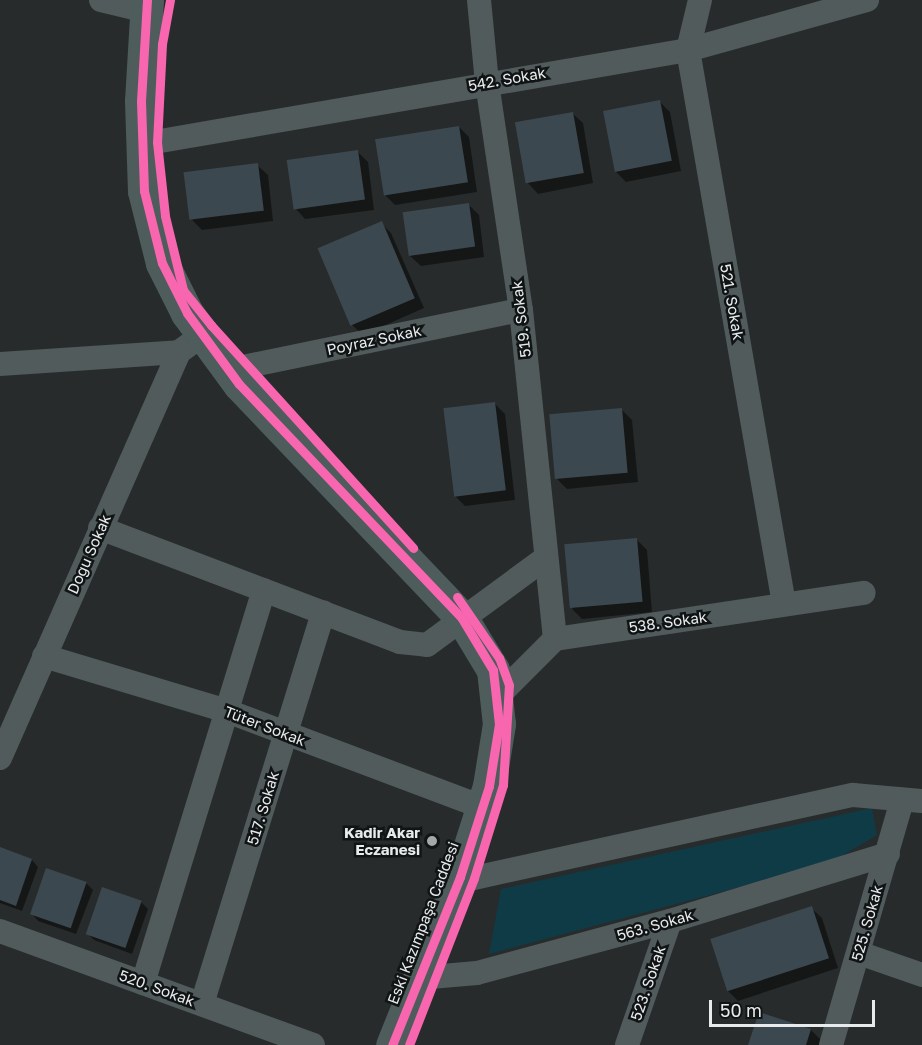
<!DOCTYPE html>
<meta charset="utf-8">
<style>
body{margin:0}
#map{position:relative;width:922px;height:1045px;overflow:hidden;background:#282b2c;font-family:"Golos Text",sans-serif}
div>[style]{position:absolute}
.green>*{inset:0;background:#0f3b46}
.shadow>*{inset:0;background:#0007}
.building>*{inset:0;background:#3c484f;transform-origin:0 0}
.street>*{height:24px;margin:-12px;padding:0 12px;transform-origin:12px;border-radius:12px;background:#515b5b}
.secondary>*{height:33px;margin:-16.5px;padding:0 16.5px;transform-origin:16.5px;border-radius:16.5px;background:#4f5c5c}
.cycleway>*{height:9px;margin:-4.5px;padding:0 4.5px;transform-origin:4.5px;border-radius:4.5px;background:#f766af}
.dots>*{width:16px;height:16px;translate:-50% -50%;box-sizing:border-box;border:3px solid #111415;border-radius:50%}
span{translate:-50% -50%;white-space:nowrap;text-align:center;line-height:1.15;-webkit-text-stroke:5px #111415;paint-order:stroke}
.street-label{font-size:15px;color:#e7ebec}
.poi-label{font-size:15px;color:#e7ebec;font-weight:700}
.right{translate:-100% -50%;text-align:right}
.scale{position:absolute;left:709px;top:1000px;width:166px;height:27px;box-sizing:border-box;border:3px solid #e7ebec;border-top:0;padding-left:8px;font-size:18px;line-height:21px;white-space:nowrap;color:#e7ebec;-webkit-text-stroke:4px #111415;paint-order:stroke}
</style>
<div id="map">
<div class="green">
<i style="clip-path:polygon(872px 808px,877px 835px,830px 863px,489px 954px,501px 889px)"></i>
</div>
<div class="shadow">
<i style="clip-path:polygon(660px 102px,670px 112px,681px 171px,626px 182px,615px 171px)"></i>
<i style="clip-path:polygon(572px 113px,583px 123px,593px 183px,538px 194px,528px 183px)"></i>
<i style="clip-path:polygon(459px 127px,469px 137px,477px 192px,395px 205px,384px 194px)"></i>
<i style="clip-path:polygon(357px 151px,368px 162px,374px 210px,305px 219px,295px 208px)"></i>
<i style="clip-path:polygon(257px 165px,268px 175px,273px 221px,202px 230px,192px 220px)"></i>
<i style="clip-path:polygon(468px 204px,479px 215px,484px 257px,421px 266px,410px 256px)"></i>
<i style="clip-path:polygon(381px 223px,391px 233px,424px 308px,363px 335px,352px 325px)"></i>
<i style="clip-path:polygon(495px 404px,505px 414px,515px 500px,465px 506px,455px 496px)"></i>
<i style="clip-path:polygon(622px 410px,632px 420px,638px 482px,567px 489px,557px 479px)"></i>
<i style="clip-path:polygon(637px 540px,647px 550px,652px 612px,582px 619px,572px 609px)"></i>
<i style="clip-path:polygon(0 849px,32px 860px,38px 867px,22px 911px,0 903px)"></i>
<i style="clip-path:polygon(86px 883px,93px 890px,76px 934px,38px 921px,32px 914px)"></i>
<i style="clip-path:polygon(103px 889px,142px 903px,148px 909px,132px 954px,94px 940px,87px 933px)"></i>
<i style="clip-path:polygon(811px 908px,822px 918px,838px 968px,738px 1001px,728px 991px)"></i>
<i style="clip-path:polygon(811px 1030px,821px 1040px,819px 1045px,750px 1045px)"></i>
</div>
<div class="building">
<i style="left:660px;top:100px;width:62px;height:58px;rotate:79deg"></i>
<i style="left:573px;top:112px;width:62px;height:59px;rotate:80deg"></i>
<i style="left:459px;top:126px;width:57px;height:85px;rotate:81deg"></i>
<i style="left:358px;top:150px;width:50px;height:72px;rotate:82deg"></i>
<i style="left:258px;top:163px;width:48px;height:75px;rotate:83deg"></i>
<i style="left:469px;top:203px;width:44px;height:67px;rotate:82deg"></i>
<i style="left:382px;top:221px;width:84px;height:70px;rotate:67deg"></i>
<i style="left:495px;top:402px;width:89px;height:52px;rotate:83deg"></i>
<i style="left:622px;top:408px;width:65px;height:73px;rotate:85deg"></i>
<i style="left:637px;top:538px;width:64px;height:73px;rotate:85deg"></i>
<i style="clip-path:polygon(0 847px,32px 859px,16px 906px,0 900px)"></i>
<i style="left:46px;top:868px;width:43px;height:49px;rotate:19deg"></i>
<i style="left:102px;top:887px;width:42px;height:50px;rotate:19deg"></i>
<i style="left:812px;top:906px;width:55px;height:107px;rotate:72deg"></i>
<i style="clip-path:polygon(759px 1012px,811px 1029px,806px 1045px,748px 1045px)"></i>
</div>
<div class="street">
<i style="left:101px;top:0;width:46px;rotate:13.7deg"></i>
<i style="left:479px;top:0;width:83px;rotate:84.5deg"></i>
<i style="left:487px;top:83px;width:230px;rotate:81.5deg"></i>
<i style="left:521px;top:310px;width:331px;rotate:84.1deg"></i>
<i style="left:700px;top:0;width:51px;rotate:103.5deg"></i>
<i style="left:688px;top:50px;width:562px;rotate:80.17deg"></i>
<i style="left:143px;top:144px;width:553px;rotate:-9.79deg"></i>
<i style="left:688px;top:50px;width:186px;rotate:-15.6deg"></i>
<i style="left:0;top:364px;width:179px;rotate:-3.8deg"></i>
<i style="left:179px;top:352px;width:14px;rotate:-36deg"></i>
<i style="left:228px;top:370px;width:299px;rotate:-11.6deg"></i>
<i style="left:100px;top:528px;width:321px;rotate:20.8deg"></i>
<i style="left:400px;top:642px;width:27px;rotate:6deg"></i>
<i style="left:427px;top:645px;width:145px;rotate:-36.3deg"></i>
<i style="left:44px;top:656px;width:191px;rotate:16.7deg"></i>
<i style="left:227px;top:711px;width:272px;rotate:20.6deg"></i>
<i style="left:496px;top:698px;width:83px;rotate:-45deg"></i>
<i style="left:555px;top:639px;width:312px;rotate:-8.5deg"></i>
<i style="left:0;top:758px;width:444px;rotate:-66.2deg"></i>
<i style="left:460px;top:877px;width:14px;rotate:4deg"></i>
<i style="left:474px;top:878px;width:388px;rotate:-12.4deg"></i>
<i style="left:853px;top:795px;width:69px;rotate:5deg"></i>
<i style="left:0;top:931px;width:333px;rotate:20deg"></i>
<i style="left:859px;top:953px;width:67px;rotate:19.2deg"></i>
<i style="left:419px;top:978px;width:58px;rotate:-4.9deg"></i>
<i style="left:477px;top:973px;width:200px;rotate:-15.1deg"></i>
<i style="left:670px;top:921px;width:228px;rotate:-17.1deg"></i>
<i style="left:143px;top:983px;width:411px;rotate:-72.9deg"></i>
<i style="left:202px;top:1004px;width:410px;rotate:-72.8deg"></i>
<i style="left:627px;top:1045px;width:131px;rotate:-70.9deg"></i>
<i style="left:831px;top:1045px;width:254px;rotate:-73.8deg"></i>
</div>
<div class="secondary">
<i style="left:147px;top:0;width:101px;rotate:93.4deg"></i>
<i style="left:141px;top:101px;width:90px;rotate:88.1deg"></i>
<i style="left:144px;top:191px;width:74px;rotate:76deg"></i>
<i style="left:162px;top:263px;width:56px;rotate:63.4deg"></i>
<i style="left:187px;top:313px;width:88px;rotate:53.8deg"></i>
<i style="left:239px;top:384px;width:322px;rotate:46.4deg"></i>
<i style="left:461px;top:617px;width:62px;rotate:58.9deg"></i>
<i style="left:493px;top:670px;width:54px;rotate:83.7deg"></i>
<i style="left:499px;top:724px;width:63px;rotate:99.2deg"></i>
<i style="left:489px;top:786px;width:96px;rotate:107.7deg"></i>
<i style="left:460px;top:877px;width:181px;rotate:112deg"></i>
</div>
<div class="cycleway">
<i style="left:147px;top:0;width:101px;rotate:93.4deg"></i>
<i style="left:141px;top:101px;width:90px;rotate:88.1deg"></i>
<i style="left:144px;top:191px;width:74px;rotate:76deg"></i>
<i style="left:162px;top:263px;width:56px;rotate:63.4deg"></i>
<i style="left:187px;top:313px;width:88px;rotate:53.8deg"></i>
<i style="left:239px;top:384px;width:322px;rotate:46.4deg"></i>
<i style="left:461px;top:617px;width:62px;rotate:58.9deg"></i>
<i style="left:493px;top:670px;width:54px;rotate:83.7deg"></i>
<i style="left:499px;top:724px;width:63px;rotate:99.2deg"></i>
<i style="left:489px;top:786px;width:96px;rotate:107.7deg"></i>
<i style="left:460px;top:877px;width:181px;rotate:112deg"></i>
<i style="left:170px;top:0;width:45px;rotate:100.3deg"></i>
<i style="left:162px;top:44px;width:98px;rotate:92.9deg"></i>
<i style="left:157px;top:142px;width:74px;rotate:83.8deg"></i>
<i style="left:165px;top:216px;width:76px;rotate:76.3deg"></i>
<i style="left:183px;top:290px;width:45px;rotate:51.3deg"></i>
<i style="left:211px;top:325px;width:301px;rotate:47.8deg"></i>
<i style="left:409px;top:1045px;width:179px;rotate:-68.7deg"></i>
<i style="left:474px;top:878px;width:97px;rotate:-72.7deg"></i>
<i style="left:503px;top:785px;width:100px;rotate:-86.6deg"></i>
<i style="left:509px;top:685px;width:29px;rotate:-110deg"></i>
<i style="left:499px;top:658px;width:74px;rotate:-124.5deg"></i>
</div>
<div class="dots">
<i style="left:432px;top:841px;background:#a4a8a9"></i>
</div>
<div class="street-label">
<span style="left:507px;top:79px;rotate:-10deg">542. Sokak</span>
<span style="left:732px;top:302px;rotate:80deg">521. Sokak</span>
<span style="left:521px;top:319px;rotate:-97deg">519. Sokak</span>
<span style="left:374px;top:340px;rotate:-12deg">Poyraz Sokak</span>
<span style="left:89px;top:554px;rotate:-66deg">Doğu Sokak</span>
<span style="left:668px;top:622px;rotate:-8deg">538. Sokak</span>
<span style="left:265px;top:726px;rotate:21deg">Tüter Sokak</span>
<span style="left:263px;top:808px;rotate:-73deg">517. Sokak</span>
<span style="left:423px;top:923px;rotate:-69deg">Eski Kazımpaşa Caddesi</span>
<span style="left:867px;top:923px;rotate:-74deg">525. Sokak</span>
<span style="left:655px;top:925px;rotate:-16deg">563. Sokak</span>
<span style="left:648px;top:983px;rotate:-71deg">523. Sokak</span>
<span style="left:157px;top:988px;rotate:20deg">520. Sokak</span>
</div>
<div class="poi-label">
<span class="right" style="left:420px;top:841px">Kadir Akar<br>Eczanesi</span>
</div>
<div class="scale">50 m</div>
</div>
